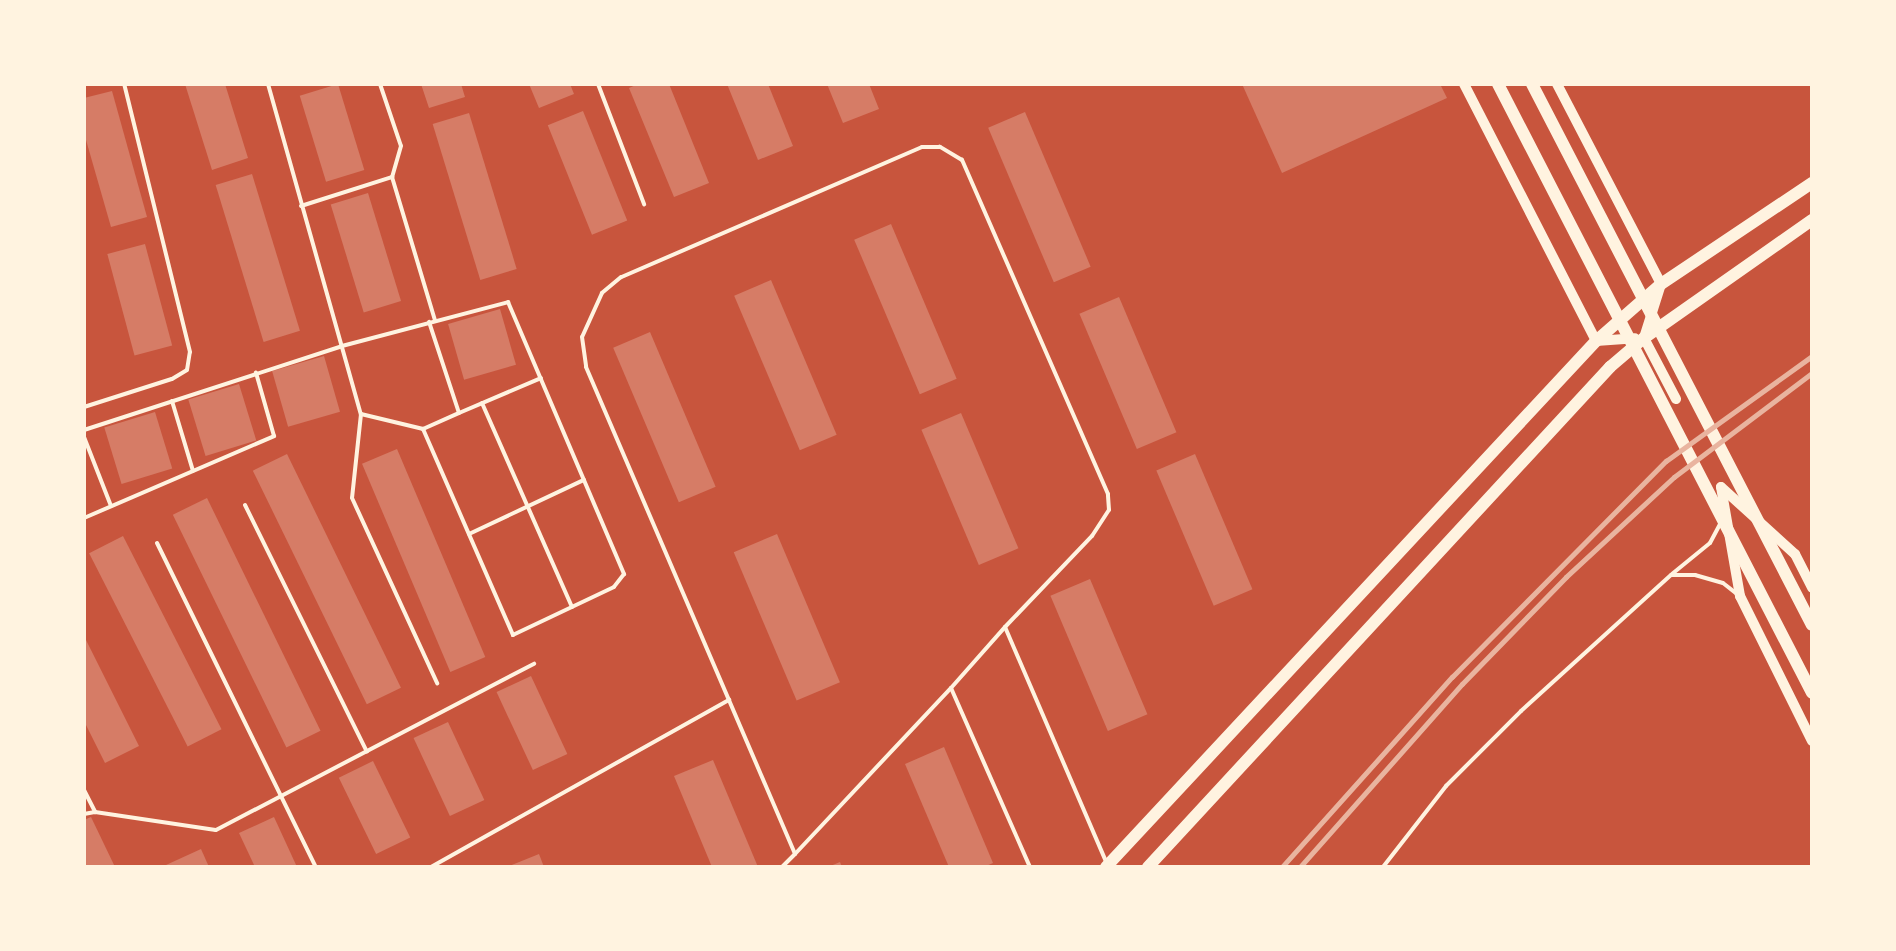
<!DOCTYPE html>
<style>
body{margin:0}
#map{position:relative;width:1896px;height:951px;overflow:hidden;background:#c8553d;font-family:"Fira Sans",sans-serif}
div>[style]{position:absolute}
.building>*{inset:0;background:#d67c66;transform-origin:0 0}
.service>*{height:4px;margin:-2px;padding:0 2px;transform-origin:2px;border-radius:2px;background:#fff3e0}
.tertiary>*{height:10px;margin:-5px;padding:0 5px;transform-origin:5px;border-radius:5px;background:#fff3e0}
.secondary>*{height:12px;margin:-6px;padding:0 6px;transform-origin:6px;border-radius:6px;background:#fff3e0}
.primary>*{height:12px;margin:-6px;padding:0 6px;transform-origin:6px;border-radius:6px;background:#fff3e0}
.rail>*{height:4.5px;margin:-2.25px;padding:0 2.25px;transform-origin:2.25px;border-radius:2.25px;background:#e9b49f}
span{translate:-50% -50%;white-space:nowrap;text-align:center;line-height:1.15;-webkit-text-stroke:4.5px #fff3e0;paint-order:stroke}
.frame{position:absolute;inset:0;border:86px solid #fff3e0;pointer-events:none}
</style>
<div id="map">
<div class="building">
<i style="clip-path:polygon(185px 84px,225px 84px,248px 158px,212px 170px)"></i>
<i style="left:338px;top:84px;width:90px;height:40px;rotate:73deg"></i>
<i style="clip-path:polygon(421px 84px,461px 84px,465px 97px,429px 108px)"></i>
<i style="clip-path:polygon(529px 84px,570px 84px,574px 94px,539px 108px)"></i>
<i style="clip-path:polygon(638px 84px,669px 84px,709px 183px,674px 197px,629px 88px)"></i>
<i style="clip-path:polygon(727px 84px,768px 84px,793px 146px,758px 160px)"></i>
<i style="clip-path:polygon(827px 84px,869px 84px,879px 109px,843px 123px)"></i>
<i style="clip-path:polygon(1242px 84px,1440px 84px,1447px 98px,1282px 173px)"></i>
<i style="clip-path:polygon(112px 91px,147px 217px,111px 227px,84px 133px,84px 98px)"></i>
<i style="left:583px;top:111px;width:118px;height:38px;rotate:68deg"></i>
<i style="left:1025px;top:112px;width:168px;height:40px;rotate:67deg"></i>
<i style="left:469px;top:113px;width:163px;height:38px;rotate:73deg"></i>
<i style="left:252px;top:174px;width:164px;height:38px;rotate:73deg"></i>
<i style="left:368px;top:193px;width:113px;height:39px;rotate:73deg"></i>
<i style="left:891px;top:224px;width:168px;height:40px;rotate:67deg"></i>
<i style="left:145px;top:244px;width:105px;height:39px;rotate:75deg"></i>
<i style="left:771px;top:280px;width:168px;height:40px;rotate:67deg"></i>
<i style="left:1119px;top:297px;width:147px;height:43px;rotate:67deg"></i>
<i style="left:500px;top:309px;width:58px;height:54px;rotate:74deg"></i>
<i style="left:650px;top:332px;width:168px;height:40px;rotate:67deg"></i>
<i style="left:324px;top:356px;width:58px;height:54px;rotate:74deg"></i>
<i style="left:239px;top:384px;width:59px;height:53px;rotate:73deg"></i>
<i style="left:155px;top:412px;width:59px;height:53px;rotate:73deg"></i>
<i style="left:961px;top:413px;width:147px;height:43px;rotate:67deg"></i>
<i style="left:397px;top:449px;width:226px;height:38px;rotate:67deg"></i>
<i style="left:287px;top:454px;width:260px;height:38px;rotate:64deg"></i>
<i style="left:1195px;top:454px;width:147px;height:42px;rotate:67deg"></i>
<i style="left:207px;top:498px;width:259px;height:38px;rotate:64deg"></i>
<i style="left:777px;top:534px;width:161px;height:47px;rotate:67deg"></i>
<i style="left:123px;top:536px;width:217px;height:38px;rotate:63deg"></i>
<i style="left:1090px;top:579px;width:147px;height:43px;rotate:67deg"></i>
<i style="clip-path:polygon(84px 636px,139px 746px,105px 763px,84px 721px)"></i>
<i style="left:531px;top:676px;width:86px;height:38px;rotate:65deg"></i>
<i style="left:448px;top:722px;width:86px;height:38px;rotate:65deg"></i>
<i style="clip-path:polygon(944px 747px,993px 863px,984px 867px,949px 867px,905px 764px)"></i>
<i style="clip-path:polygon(713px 760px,758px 867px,712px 867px,674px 776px)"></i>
<i style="left:373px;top:761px;width:85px;height:38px;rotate:64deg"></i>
<i style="clip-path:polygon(91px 817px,115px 867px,84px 867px,84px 820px)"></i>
<i style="clip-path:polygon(274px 817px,297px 867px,255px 867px,239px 833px)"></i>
<i style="clip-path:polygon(201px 849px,209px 867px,167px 867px,166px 865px)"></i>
<i style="clip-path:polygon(539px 854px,544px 867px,507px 867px)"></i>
<i style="clip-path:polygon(840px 862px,842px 867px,828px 867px)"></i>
</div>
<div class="service">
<i style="left:268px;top:84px;width:343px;rotate:74.3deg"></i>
<i style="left:361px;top:414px;width:84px;rotate:96.1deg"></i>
<i style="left:352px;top:498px;width:204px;rotate:65.3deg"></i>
<i style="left:380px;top:84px;width:65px;rotate:71.3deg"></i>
<i style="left:401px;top:146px;width:32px;rotate:106deg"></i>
<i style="left:392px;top:177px;width:149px;rotate:73.3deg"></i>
<i style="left:598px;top:84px;width:129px;rotate:69deg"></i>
<i style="left:301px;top:206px;width:96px;rotate:-17.7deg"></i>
<i style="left:172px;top:401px;width:73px;rotate:73.3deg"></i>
<i style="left:482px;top:403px;width:223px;rotate:66.2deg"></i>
<i style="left:84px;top:407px;width:92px;rotate:-17.7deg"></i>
<i style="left:172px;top:379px;width:17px;rotate:-31deg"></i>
<i style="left:187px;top:370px;width:18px;rotate:-81deg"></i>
<i style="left:190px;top:352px;width:276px;rotate:-103.8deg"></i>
<i style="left:459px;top:413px;width:89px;rotate:-23.1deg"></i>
<i style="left:361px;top:414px;width:64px;rotate:13.6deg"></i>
<i style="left:423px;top:429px;width:39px;rotate:-24deg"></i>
<i style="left:459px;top:413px;width:96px;rotate:-108.2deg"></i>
<i style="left:84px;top:430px;width:271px;rotate:-18deg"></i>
<i style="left:342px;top:346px;width:172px;rotate:-14.8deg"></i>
<i style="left:508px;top:302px;width:296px;rotate:66.9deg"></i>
<i style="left:624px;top:574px;width:16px;rotate:128deg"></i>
<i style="left:614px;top:587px;width:112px;rotate:154.6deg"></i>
<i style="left:513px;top:635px;width:225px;rotate:-113.6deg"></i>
<i style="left:84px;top:437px;width:74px;rotate:68.6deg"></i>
<i style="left:245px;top:505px;width:275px;rotate:63.7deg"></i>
<i style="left:84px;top:518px;width:207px;rotate:-23.3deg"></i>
<i style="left:274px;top:436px;width:66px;rotate:-105.9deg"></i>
<i style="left:469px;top:534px;width:127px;rotate:-25.2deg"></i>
<i style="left:157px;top:543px;width:361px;rotate:63.9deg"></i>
<i style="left:1672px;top:574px;width:49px;rotate:-39.2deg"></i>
<i style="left:1710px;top:543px;width:24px;rotate:-62deg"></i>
<i style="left:1005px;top:627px;width:256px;rotate:66.7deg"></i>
<i style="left:951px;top:688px;width:196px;rotate:66.2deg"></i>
<i style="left:84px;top:790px;width:25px;rotate:63deg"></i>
<i style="left:84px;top:814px;width:11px;rotate:-10deg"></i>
<i style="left:95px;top:812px;width:122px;rotate:8.5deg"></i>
<i style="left:216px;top:830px;width:359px;rotate:-27.6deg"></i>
<i style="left:431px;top:867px;width:342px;rotate:-29.3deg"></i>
<i style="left:782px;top:867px;width:18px;rotate:-45deg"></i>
<i style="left:795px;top:854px;width:228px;rotate:-46.8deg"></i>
<i style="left:951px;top:688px;width:81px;rotate:-48.5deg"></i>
<i style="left:1005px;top:627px;width:126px;rotate:-46.3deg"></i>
<i style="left:1092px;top:536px;width:31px;rotate:-57deg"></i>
<i style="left:1109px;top:510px;width:16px;rotate:-94deg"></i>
<i style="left:1108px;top:494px;width:365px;rotate:-113.6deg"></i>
<i style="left:962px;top:160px;width:26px;rotate:-149deg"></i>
<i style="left:940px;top:147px;width:18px;rotate:180deg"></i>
<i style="left:922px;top:147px;width:328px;rotate:156.6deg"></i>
<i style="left:621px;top:277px;width:25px;rotate:140deg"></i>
<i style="left:602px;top:293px;width:48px;rotate:114.4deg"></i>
<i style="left:582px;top:337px;width:30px;rotate:82deg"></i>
<i style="left:586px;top:367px;width:530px;rotate:66.77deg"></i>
<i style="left:1383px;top:867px;width:103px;rotate:-52.1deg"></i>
<i style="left:1446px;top:786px;width:106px;rotate:-45deg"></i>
<i style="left:1521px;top:711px;width:202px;rotate:-42.2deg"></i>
<i style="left:1671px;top:575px;width:24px"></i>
<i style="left:1695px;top:575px;width:29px;rotate:16deg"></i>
<i style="left:1723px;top:583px;width:18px;rotate:38deg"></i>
</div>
<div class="tertiary">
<i style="left:1464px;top:84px;width:289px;rotate:62.8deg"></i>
<i style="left:1596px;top:341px;width:39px;rotate:-4deg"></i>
<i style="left:1557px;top:84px;width:225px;rotate:62.5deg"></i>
<i style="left:1661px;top:284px;width:57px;rotate:107.5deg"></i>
<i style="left:1644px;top:338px;width:69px;rotate:62.3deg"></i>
<i style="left:1721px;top:487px;width:111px;rotate:80.1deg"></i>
<i style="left:1740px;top:596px;width:162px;rotate:63.6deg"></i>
<i style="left:1721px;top:487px;width:100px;rotate:42.2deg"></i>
<i style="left:1795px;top:554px;width:38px;rotate:63deg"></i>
</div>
<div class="secondary">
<i style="left:1106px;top:867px;width:719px;rotate:-47.03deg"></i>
<i style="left:1596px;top:341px;width:86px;rotate:-41.2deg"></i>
<i style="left:1661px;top:284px;width:182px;rotate:-33.8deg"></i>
<i style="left:1148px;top:867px;width:681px;rotate:-47.26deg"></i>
<i style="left:1610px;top:367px;width:45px;rotate:-40.5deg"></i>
<i style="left:1644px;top:338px;width:205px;rotate:-35.1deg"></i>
</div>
<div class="primary">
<i style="left:1498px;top:84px;width:685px;rotate:62.72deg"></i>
<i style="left:1532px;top:84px;width:609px;rotate:62.64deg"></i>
</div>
<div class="rail">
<i style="left:1282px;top:867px;width:255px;rotate:-48.2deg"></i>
<i style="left:1452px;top:677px;width:304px;rotate:-45.3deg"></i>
<i style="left:1666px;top:461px;width:180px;rotate:-35.7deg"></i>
<i style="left:1300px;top:867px;width:244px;rotate:-48.5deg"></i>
<i style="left:1462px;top:684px;width:149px;rotate:-45.8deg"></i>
<i style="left:1566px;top:577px;width:147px;rotate:-42.8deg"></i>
<i style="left:1674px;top:477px;width:173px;rotate:-37deg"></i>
</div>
<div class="frame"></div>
</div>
